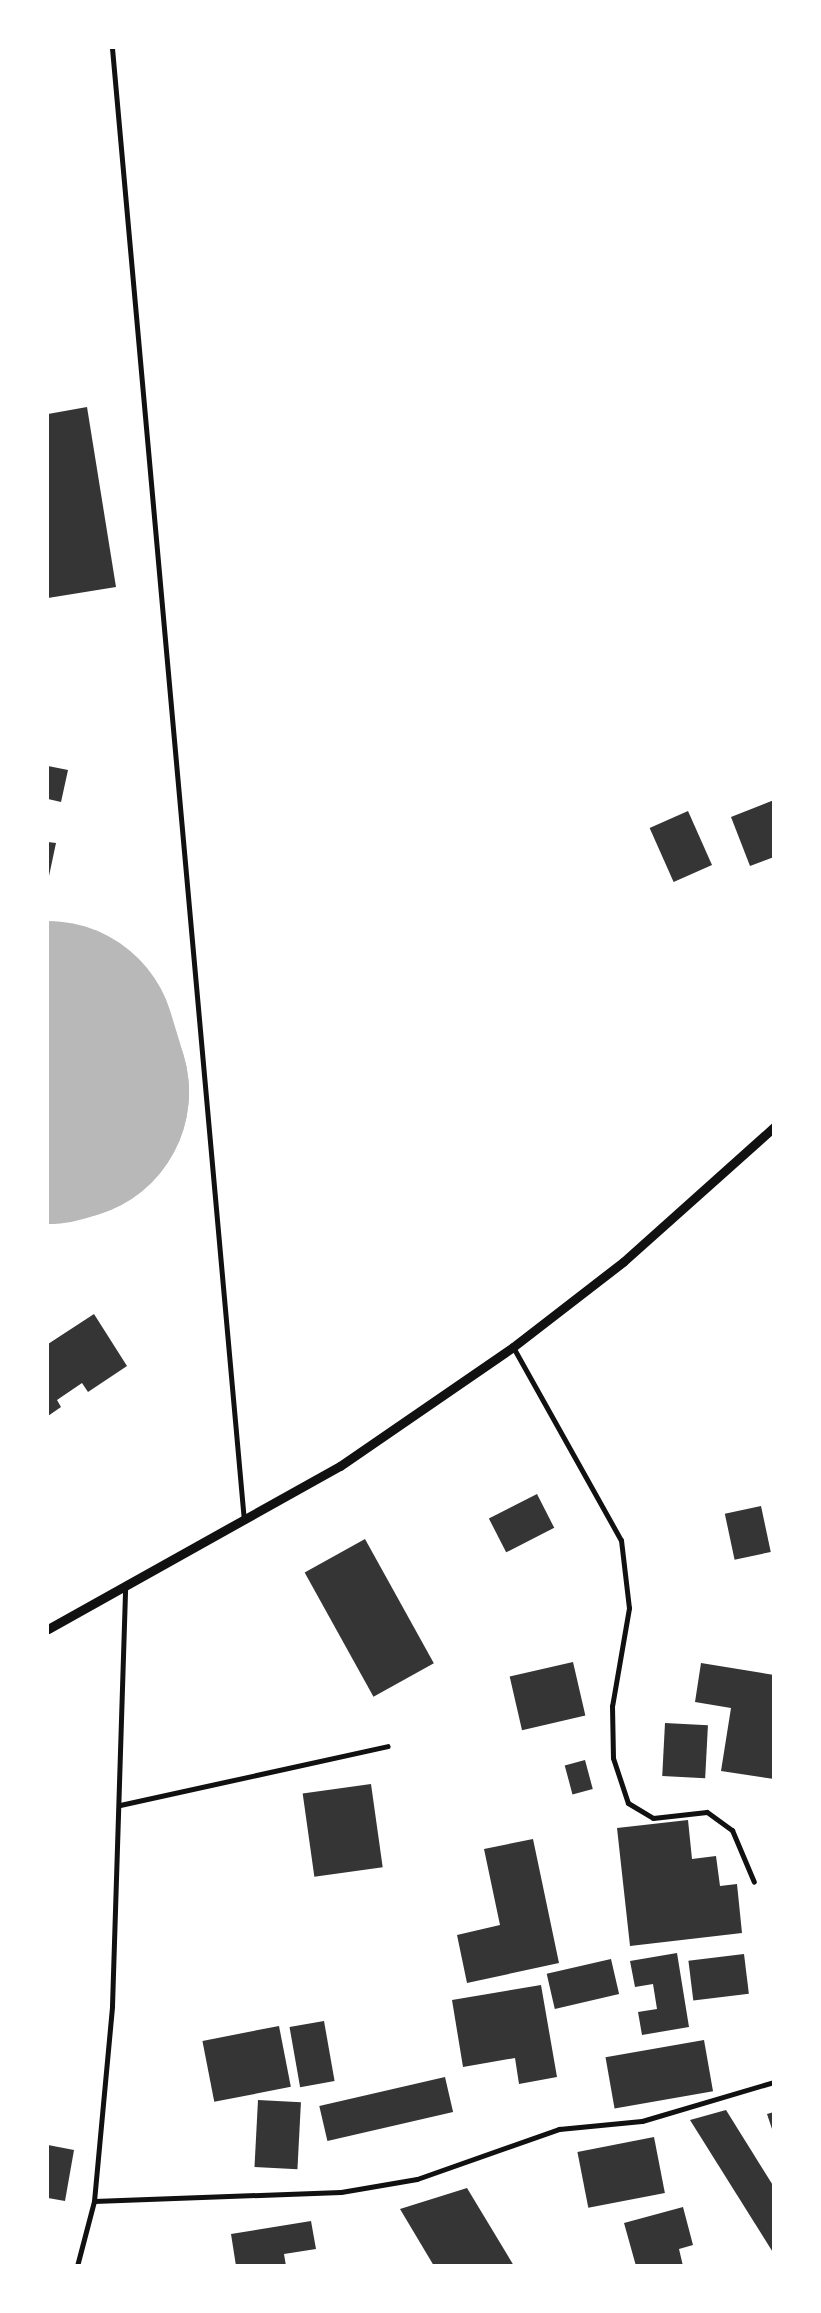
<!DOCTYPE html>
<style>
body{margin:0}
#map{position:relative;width:821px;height:2313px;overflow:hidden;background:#fff;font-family:Jost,sans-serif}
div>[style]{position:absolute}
.runway>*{height:256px;margin:-128px;padding:0 128px;transform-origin:128px;border-radius:128px;background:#b8b8b8}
.building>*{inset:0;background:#353535;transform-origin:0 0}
.minor>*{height:5px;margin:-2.5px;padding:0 2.5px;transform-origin:2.5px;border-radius:2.5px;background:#111}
.tertiary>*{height:9px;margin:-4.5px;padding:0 4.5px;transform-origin:4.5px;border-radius:4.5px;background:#111}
span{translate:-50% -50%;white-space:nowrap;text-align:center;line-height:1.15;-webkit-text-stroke:5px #fff;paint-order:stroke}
.frame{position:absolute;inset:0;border:49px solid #fff;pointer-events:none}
</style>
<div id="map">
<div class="runway">
<i style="left:48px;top:1049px;width:45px;rotate:73.2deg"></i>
<i style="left:61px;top:1092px;width:14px;rotate:163deg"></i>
</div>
<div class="building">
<i style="clip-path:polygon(87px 407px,116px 587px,48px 598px,48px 414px)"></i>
<i style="clip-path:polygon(48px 766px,68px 770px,61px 802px,48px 799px)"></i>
<i style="clip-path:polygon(774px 800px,774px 857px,750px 866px,731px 817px)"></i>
<i style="left:688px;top:811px;width:59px;height:42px;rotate:66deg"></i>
<i style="clip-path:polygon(48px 842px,56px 843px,49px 876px,48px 876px)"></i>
<i style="clip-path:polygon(94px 1314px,127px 1366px,88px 1392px,82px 1383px,57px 1400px,61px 1407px,48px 1416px,48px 1344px)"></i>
<i style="left:537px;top:1494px;width:38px;height:54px;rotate:63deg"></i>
<i style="left:761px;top:1506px;width:47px;height:37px;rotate:78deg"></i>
<i style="left:365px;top:1539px;width:142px;height:69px;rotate:61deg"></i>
<i style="left:573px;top:1662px;width:55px;height:65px;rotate:77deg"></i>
<i style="clip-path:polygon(701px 1663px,774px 1675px,774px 1779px,721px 1771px,731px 1708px,695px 1702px)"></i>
<i style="left:665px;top:1723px;width:43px;height:53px;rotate:3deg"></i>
<i style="left:585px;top:1760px;width:30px;height:21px;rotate:75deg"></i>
<i style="left:371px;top:1784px;width:84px;height:69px;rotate:82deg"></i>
<i style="clip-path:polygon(688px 1820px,692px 1859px,716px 1856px,720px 1886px,737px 1884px,742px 1933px,630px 1946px,617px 1828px)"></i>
<i style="clip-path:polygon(533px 1839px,559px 1963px,467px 1983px,457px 1935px,500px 1925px,484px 1849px)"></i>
<i style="clip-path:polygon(677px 1953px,689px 2027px,642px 2035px,638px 2012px,657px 2009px,653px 1984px,635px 1987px,630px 1961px)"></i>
<i style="left:744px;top:1954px;width:40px;height:56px;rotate:83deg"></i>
<i style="left:611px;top:1959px;width:36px;height:66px;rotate:77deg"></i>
<i style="clip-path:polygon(541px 1985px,557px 2077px,519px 2084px,515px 2058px,463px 2067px,452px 2000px)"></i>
<i style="left:324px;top:2021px;width:61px;height:35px;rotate:80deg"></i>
<i style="left:279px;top:2026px;width:62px;height:78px;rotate:79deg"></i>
<i style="left:704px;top:2040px;width:52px;height:100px;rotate:80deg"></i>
<i style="left:445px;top:2077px;width:36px;height:129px;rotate:77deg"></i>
<i style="left:258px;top:2100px;width:43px;height:67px;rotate:3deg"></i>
<i style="clip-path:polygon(726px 2110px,774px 2187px,774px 2254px,690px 2120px)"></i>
<i style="clip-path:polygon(774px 2112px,774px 2132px,773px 2132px,767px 2114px)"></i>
<i style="left:654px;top:2137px;width:57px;height:78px;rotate:79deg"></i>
<i style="clip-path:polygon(48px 2145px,74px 2150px,65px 2201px,48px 2198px)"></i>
<i style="clip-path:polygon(467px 2188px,514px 2266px,434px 2266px,400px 2209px)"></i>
<i style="clip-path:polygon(683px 2207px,693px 2245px,679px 2249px,683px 2266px,636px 2266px,624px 2223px)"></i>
<i style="clip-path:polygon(311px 2221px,316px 2249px,284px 2254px,286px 2266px,236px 2266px,231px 2234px)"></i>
</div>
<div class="minor">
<i style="left:112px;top:48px;width:1479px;rotate:84.88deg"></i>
<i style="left:513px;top:1347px;width:221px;rotate:60.8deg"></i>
<i style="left:621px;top:1540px;width:68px;rotate:83.3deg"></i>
<i style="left:629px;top:1608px;width:99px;rotate:99.8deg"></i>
<i style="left:612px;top:1706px;width:52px;rotate:88.9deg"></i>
<i style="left:613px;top:1758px;width:47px;rotate:71.6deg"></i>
<i style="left:628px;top:1803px;width:29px;rotate:31deg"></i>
<i style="left:653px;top:1818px;width:54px;rotate:-6.3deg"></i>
<i style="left:707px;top:1812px;width:31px;rotate:36deg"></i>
<i style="left:732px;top:1830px;width:56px;rotate:67.1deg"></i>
<i style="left:120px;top:1805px;width:274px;rotate:-12.4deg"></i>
<i style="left:94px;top:2201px;width:247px;rotate:-2.1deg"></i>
<i style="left:341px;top:2192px;width:77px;rotate:-9.7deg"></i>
<i style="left:417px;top:2179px;width:151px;rotate:-19.4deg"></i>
<i style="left:559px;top:2129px;width:83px;rotate:-5.5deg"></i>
<i style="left:642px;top:2121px;width:138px;rotate:-16.5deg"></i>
<i style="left:77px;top:2266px;width:67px;rotate:-75.3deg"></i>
<i style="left:94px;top:2201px;width:196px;rotate:-84.7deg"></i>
<i style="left:112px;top:2006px;width:417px;rotate:-88.2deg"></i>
</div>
<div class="tertiary">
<i style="left:48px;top:1629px;width:334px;rotate:-29.2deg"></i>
<i style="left:340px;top:1466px;width:210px;rotate:-34.5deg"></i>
<i style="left:513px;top:1347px;width:139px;rotate:-37.7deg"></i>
<i style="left:623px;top:1262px;width:203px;rotate:-41.8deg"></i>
</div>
<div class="frame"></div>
</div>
